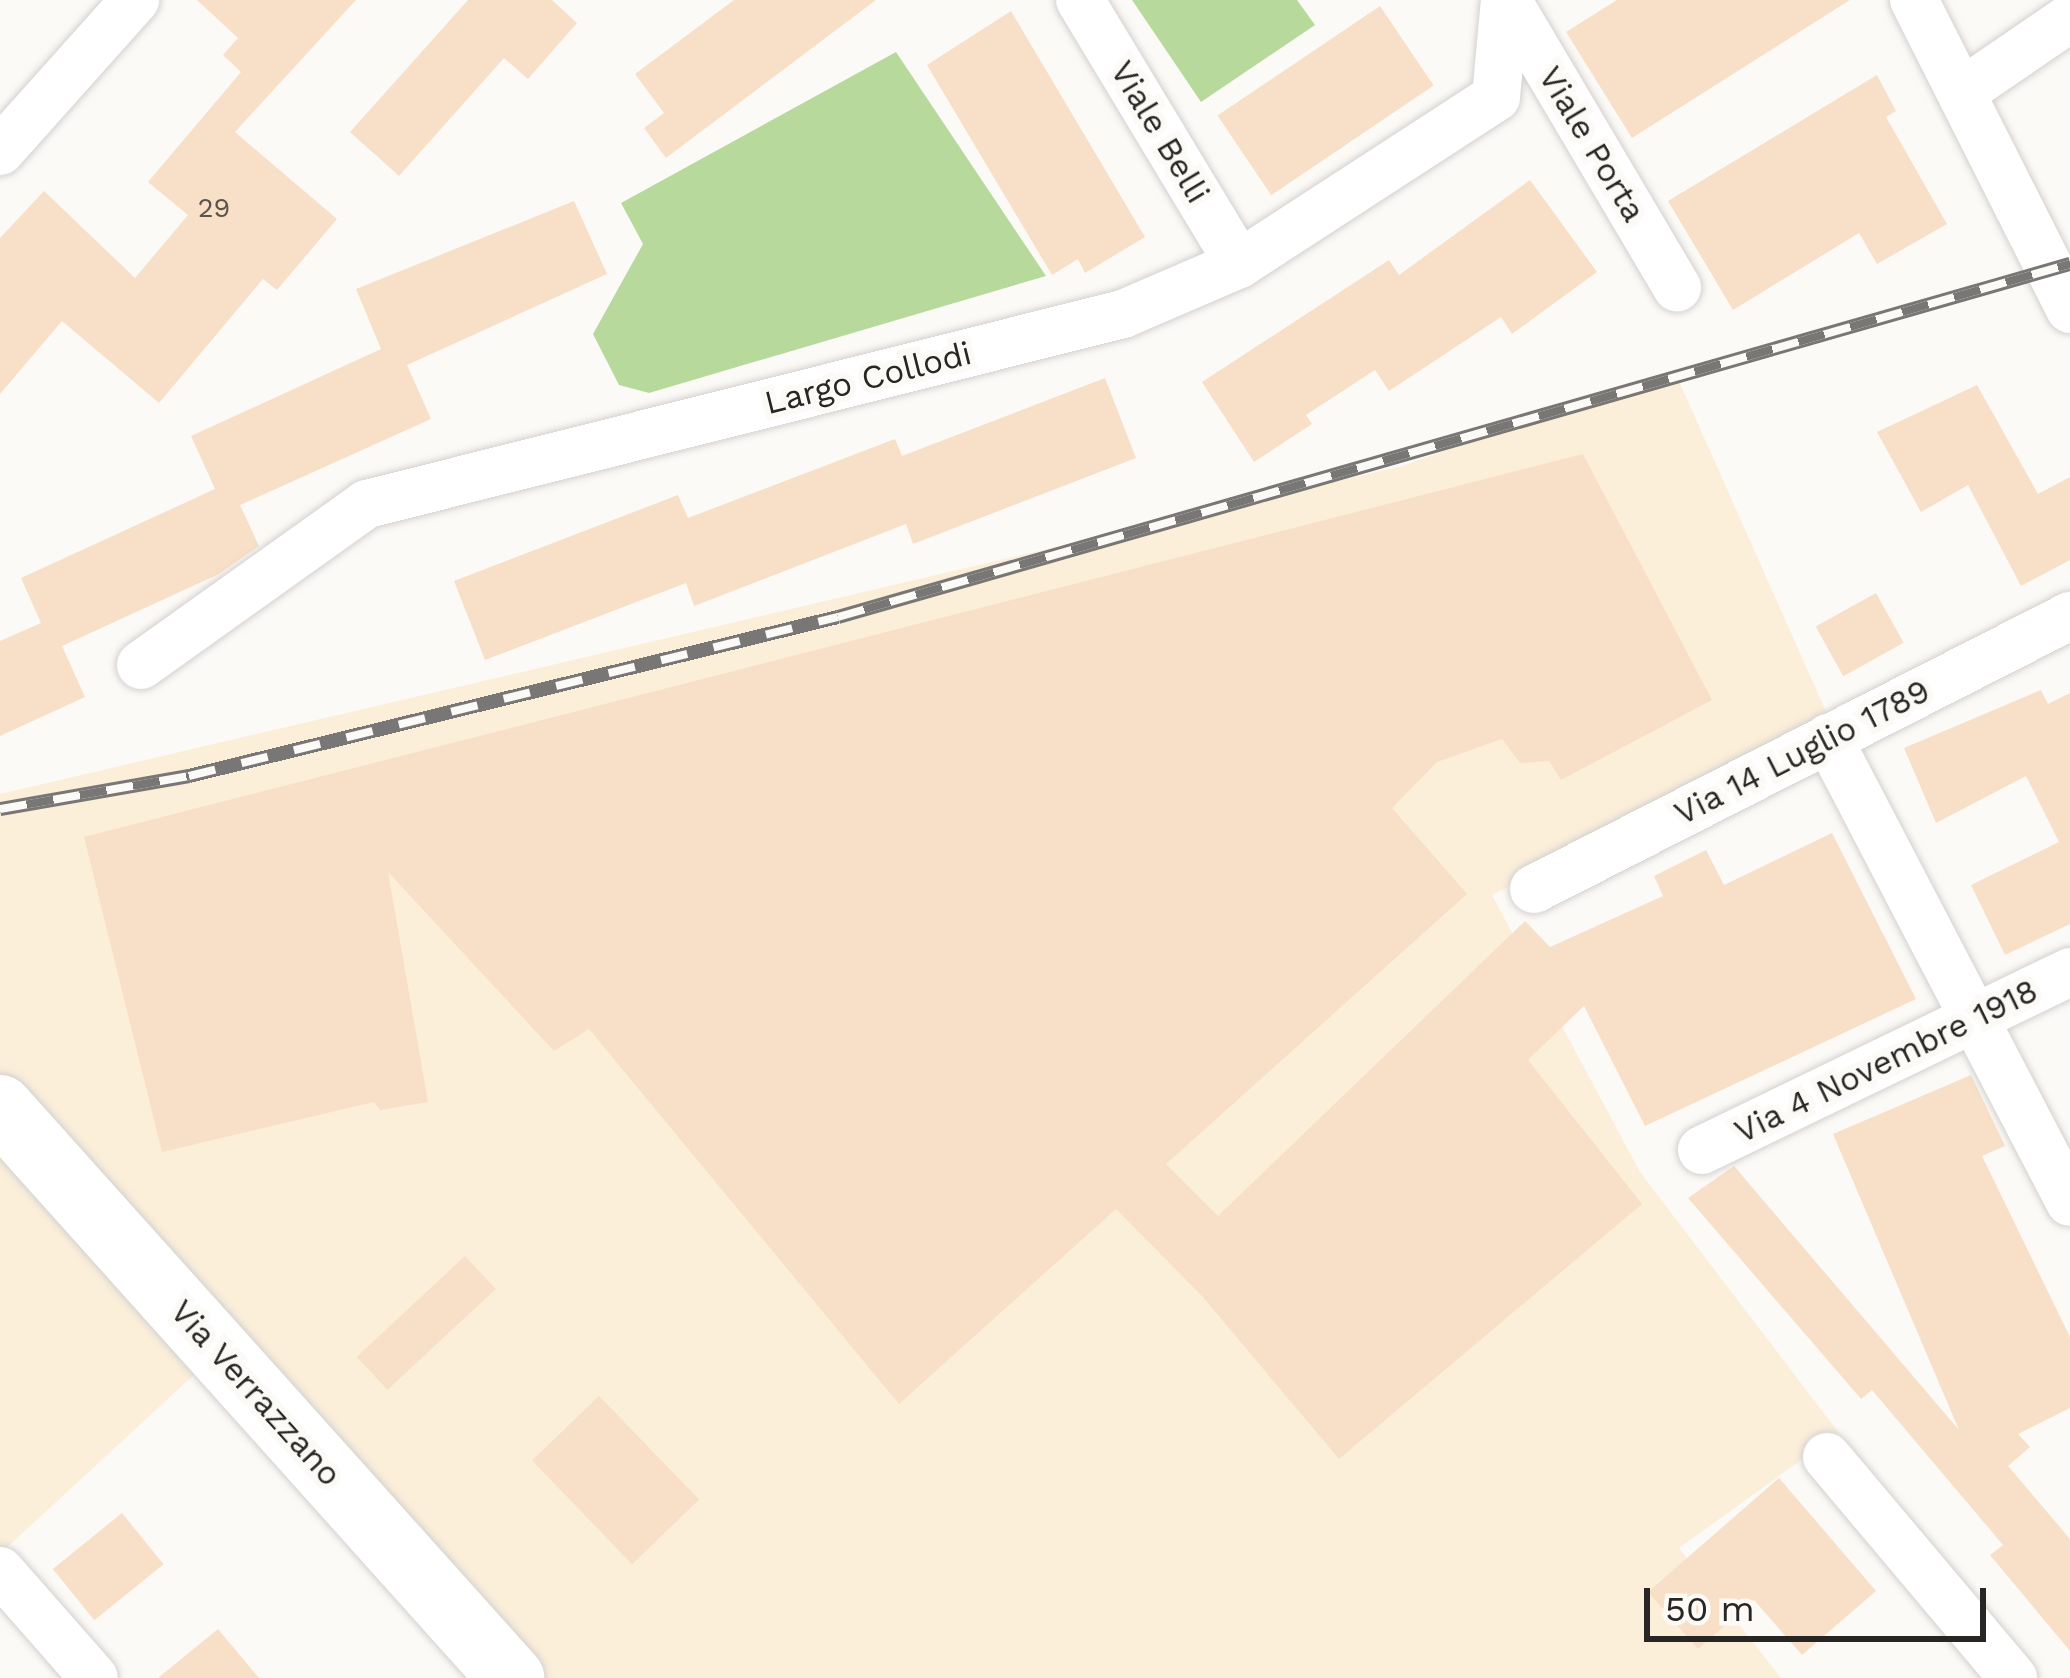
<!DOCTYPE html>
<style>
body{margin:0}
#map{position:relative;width:2070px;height:1678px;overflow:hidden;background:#fcfaf7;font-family:"Work Sans",sans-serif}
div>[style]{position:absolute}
.industrial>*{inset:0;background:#fbefda}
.green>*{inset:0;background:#b8d99c}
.building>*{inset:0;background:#f8dfc7;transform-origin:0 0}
.roads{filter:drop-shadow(0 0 3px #d4d1cf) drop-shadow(0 0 3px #d4d1cf)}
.street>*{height:48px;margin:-24px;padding:0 24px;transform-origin:24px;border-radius:24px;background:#fff}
.secondary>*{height:66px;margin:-33px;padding:0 33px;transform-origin:33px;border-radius:33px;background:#fff}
.rail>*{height:14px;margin-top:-7px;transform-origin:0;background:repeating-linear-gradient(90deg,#fcfaf7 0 27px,#787775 0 54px);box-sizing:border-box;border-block:3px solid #787775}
span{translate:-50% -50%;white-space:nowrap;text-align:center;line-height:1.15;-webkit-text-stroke:12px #fcfaf7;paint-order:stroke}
.number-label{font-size:27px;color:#5b544e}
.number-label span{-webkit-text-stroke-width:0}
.street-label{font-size:33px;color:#272625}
.scale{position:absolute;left:1644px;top:1588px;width:342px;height:54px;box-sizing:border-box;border:6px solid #272625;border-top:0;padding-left:15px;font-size:36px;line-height:42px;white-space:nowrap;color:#272625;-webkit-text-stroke:9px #fcfaf7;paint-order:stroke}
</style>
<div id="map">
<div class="industrial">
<i style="clip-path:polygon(1674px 370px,1832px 725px,1492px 895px,1640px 1172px,1839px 1433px,1679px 1548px,1781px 1678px,521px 1678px,224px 1347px,0 1554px,0 794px,1402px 466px)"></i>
</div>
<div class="green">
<i style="clip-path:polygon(1132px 0,1297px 0,1315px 25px,1201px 102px)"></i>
<i style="clip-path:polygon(896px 52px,1046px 276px,649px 393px,619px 385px,593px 334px,643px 244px,621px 203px)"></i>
</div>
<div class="building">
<i style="clip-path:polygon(197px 0,356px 0,235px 132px,337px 219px,277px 290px,263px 279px,159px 403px,62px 321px,0 394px,0 238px,44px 191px,135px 278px,188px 215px,148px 182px,241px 72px,223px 55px,238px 38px)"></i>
<i style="clip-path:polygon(468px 0,552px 0,577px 23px,528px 79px,504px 58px,399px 176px,350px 132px)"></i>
<i style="clip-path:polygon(734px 0,876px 0,666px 158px,644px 128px,664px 113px,635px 74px)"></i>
<i style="clip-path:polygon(1617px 0,1850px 0,1632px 138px,1566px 32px)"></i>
<i style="left:1380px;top:6px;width:96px;height:196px;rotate:56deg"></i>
<i style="clip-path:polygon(1011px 11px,1145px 237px,1085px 273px,1078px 259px,1052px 275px,927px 65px)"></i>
<i style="clip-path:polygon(1877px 75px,1896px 111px,1886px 117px,1947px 224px,1877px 264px,1859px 233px,1733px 310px,1668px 201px)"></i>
<i style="clip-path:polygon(1530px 180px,1597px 272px,1512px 334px,1501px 317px,1389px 391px,1375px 370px,1306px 415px,1312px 424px,1254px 462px,1202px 382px,1389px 260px,1399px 275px)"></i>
<i style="clip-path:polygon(574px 201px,607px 274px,407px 365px,431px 419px,240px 505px,259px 546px,219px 574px,62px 646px,85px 697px,0 736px,0 641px,41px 623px,21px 578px,215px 489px,191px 436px,381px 349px,356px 289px)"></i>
<i style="clip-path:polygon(1105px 378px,1136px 458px,913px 544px,906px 524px,694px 606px,686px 583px,485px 660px,454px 581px,678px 495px,688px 518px,895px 439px,902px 456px)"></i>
<i style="clip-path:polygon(1977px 385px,2038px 494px,2070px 477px,2070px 560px,2021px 586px,1968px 485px,1921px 512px,1877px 432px)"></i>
<i style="clip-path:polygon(1583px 454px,1712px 700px,1561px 780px,1549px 761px,1520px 763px,1502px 739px,1437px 762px,1392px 808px,1467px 894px,1166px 1164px,1218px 1216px,1525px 921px,1550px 947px,1663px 896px,1654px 876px,1706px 850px,1724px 885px,1832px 833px,1916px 999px,1645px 1126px,1584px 1006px,1528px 1060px,1642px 1204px,1339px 1459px,1202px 1296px,1116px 1209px,899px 1404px,589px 1029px,554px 1051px,388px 872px,428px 1102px,380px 1110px,374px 1102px,162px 1152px,84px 837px)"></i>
<i style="left:1876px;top:593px;width:57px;height:69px;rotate:61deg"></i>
<i style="clip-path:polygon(2041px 690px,2048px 704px,2070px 693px,2070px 924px,2005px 955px,1971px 885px,2059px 842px,2026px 776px,1936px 823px,1904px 748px)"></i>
<i style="clip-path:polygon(1971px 1075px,2005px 1146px,1982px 1156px,2070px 1337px,2070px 1408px,2018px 1434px,2030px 1447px,2008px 1466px,2070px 1539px,2070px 1651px,1990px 1555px,2003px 1545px,1872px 1390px,1861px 1399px,1688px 1198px,1734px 1166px,1959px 1430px,1833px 1134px)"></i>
<i style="left:465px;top:1256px;width:45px;height:148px;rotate:47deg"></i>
<i style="left:599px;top:1396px;width:144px;height:93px;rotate:46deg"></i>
<i style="clip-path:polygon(1779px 1478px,1876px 1591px,1802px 1655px,1754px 1600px,1698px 1649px,1648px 1592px)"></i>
<i style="left:122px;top:1513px;width:66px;height:89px;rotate:51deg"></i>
<i style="clip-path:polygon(218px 1629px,259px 1678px,158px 1678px)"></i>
</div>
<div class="roads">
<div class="street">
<i style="left:1080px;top:0;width:308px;rotate:58.9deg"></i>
<i style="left:1507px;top:0;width:334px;rotate:59.4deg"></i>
<i style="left:1914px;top:0;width:346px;rotate:63.2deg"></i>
<i style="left:1962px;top:92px;width:131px;rotate:-34.4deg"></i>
<i style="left:0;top:151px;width:203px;rotate:-48.2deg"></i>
<i style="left:141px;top:665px;width:277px;rotate:-35.5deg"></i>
<i style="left:367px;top:504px;width:780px;rotate:-14.11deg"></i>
<i style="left:1123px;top:314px;width:126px;rotate:-23.3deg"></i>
<i style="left:1239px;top:264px;width:306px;rotate:-33deg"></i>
<i style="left:1496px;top:97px;width:97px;rotate:-84.7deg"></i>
<i style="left:1828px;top:738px;width:523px;rotate:62.46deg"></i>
<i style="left:1534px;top:889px;width:602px;rotate:-26.99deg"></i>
<i style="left:1702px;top:1150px;width:409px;rotate:-25.8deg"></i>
<i style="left:1827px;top:1457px;width:289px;rotate:49.9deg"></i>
<i style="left:0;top:1571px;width:142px;rotate:48.7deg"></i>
</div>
<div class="secondary">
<i style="left:0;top:1108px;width:766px;rotate:48.12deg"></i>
</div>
</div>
<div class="rail">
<i style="left:0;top:809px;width:192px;rotate:-9.9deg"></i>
<i style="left:189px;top:776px;width:668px;rotate:-13.77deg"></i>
<i style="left:838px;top:617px;width:1282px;rotate:-15.99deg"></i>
</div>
<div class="number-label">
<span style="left:214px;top:209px">29</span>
</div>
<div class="street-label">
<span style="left:1160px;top:132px;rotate:59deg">Viale Belli</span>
<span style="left:1592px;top:144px;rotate:59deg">Viale Porta</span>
<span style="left:868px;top:378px;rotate:-14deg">Largo Collodi</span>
<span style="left:1802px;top:752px;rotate:-27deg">Via 14 Luglio 1789</span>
<span style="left:1886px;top:1061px;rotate:-26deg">Via 4 Novembre 1918</span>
<span style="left:256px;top:1393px;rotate:48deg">Via Verrazzano</span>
</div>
<div class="scale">50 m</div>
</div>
